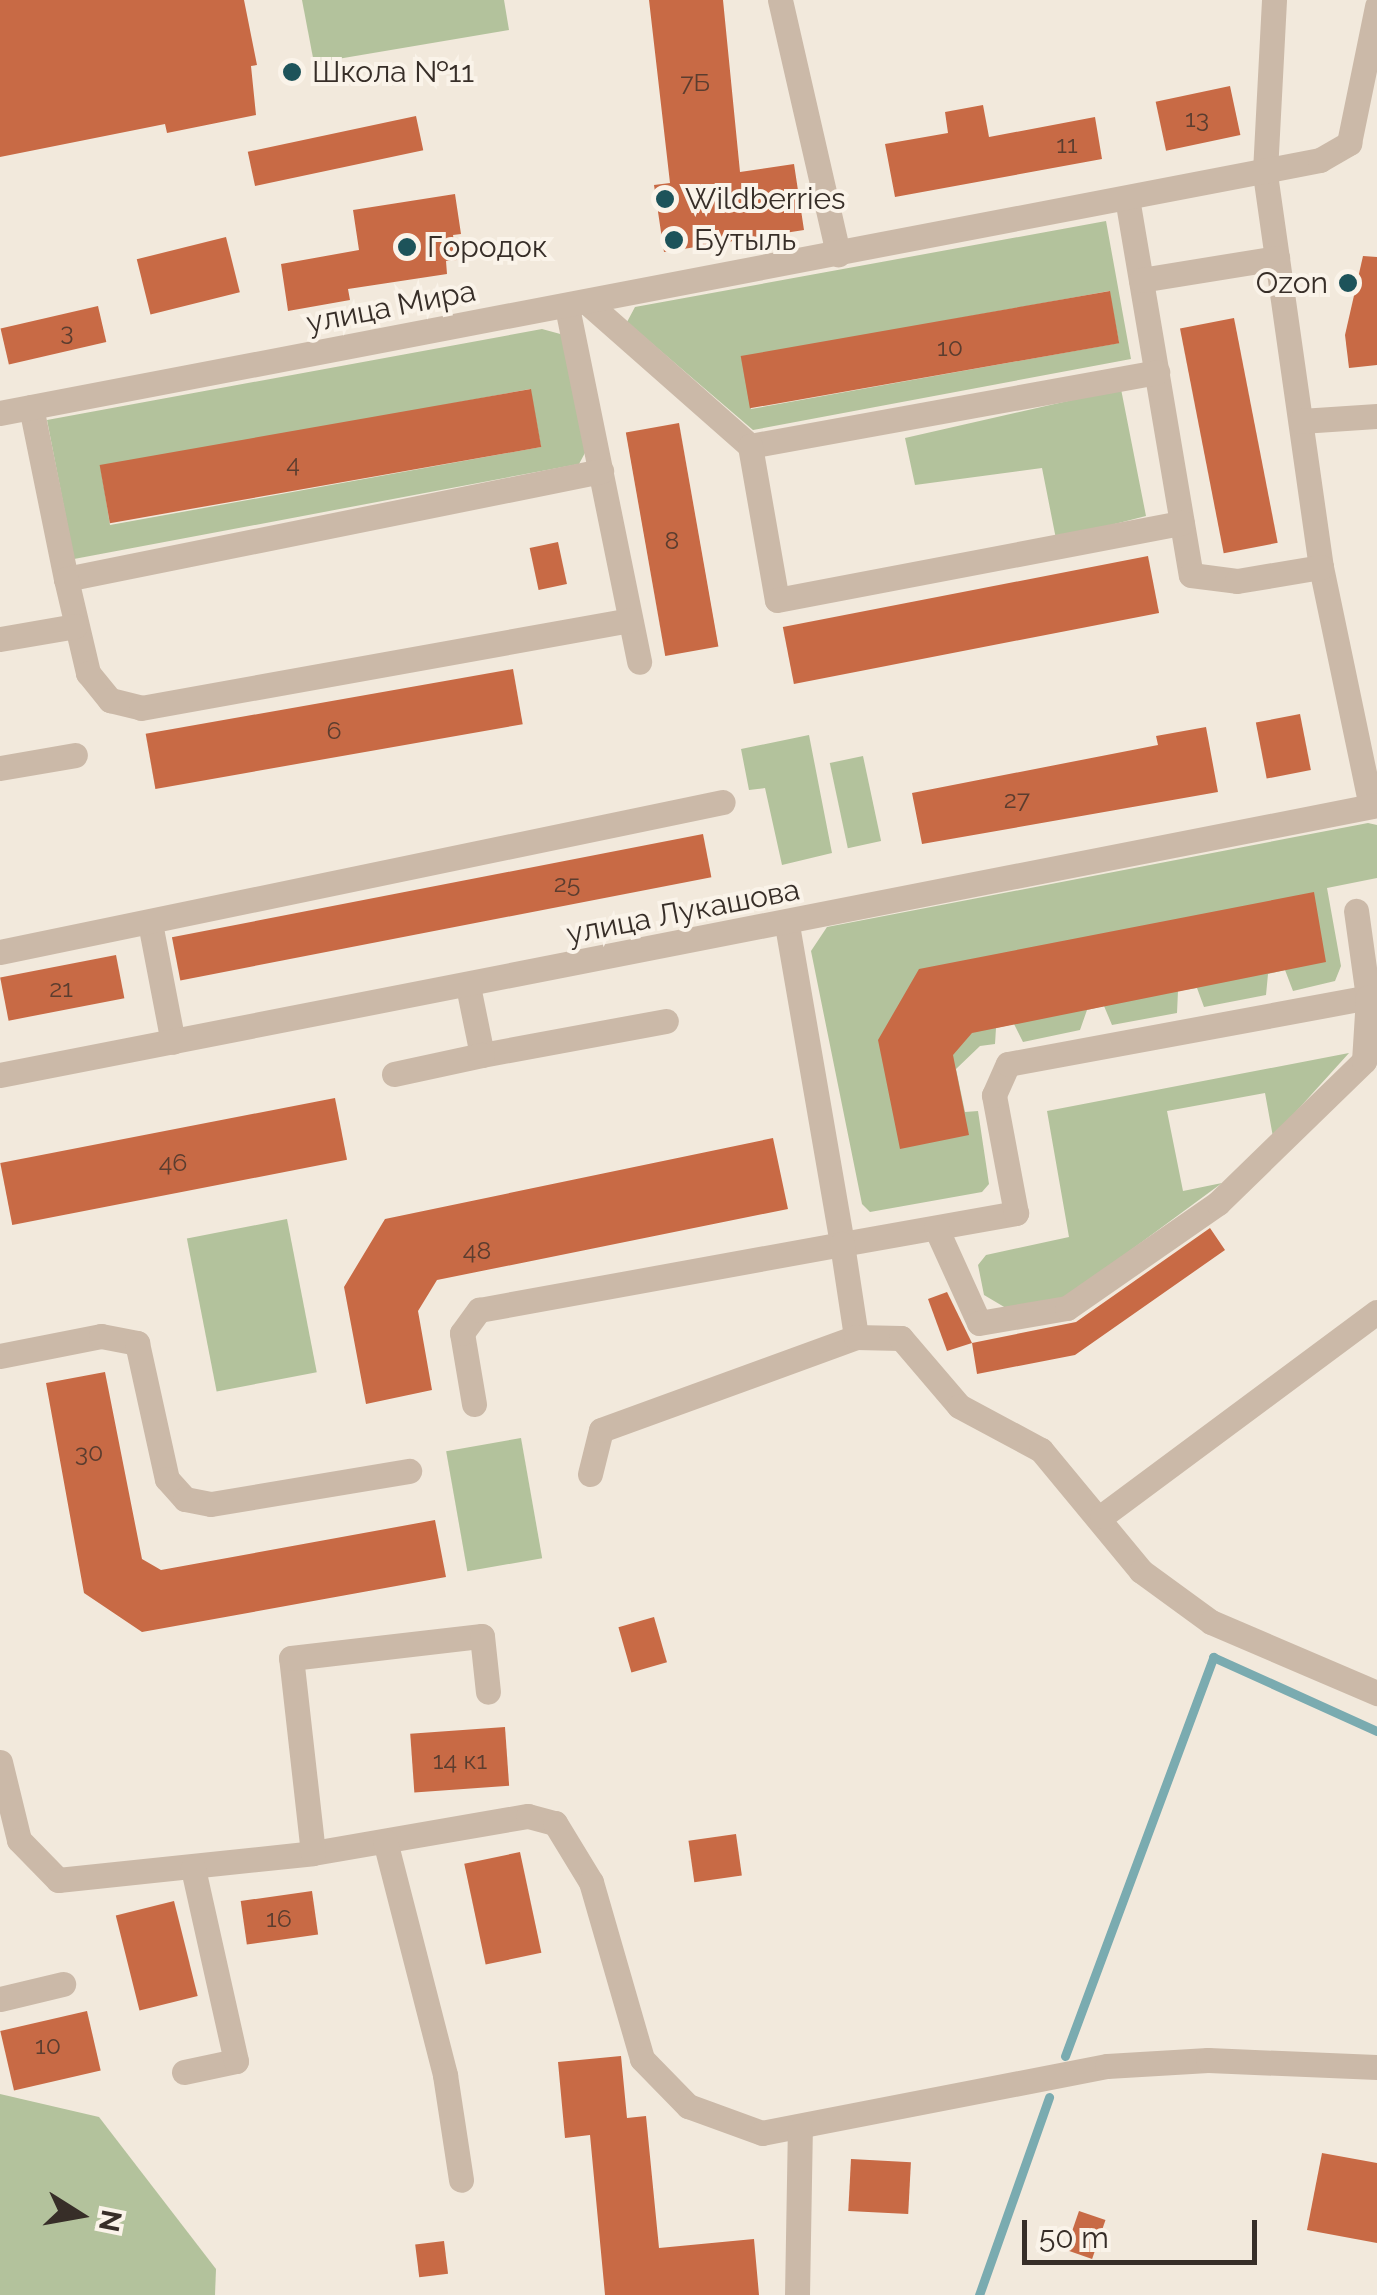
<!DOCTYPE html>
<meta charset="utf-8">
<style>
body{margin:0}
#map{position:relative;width:1377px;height:2295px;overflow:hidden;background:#f2e9dc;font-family:Raleway,sans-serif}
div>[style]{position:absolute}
.green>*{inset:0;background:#b3c29c;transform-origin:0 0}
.stream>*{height:9px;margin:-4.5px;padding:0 4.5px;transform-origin:4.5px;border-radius:4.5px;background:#7aabb0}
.building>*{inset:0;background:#c86a45;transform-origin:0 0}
.minor>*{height:25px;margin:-12.5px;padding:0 12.5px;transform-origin:12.5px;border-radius:12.5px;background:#cbb9a8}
.dots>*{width:28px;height:28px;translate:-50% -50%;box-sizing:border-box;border:5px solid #faf3e9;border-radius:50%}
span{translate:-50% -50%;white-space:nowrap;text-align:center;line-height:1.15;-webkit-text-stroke:8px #faf3e9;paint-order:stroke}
.number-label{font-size:25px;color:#5b3d2f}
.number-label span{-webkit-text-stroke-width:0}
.poi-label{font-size:30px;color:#372e28}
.left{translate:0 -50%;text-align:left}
.right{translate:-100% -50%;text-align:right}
.street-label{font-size:30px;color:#372e28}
.north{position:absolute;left:30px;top:2165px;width:100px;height:100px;-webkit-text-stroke:8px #faf3e9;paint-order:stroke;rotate:101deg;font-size:28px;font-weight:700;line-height:40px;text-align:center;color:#372e28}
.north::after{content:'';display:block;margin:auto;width:35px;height:45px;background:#372e28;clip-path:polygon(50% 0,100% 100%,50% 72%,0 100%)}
.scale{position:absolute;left:1022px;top:2220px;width:235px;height:45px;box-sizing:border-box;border:5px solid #372e28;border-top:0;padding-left:12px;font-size:30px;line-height:35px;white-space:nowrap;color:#372e28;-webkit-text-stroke:8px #faf3e9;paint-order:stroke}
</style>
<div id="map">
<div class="green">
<i style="clip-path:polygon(302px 0,504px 0,509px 30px,314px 63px)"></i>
<i style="clip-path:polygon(evenodd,1106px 221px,1131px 359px,753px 430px,627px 322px,635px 307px,1106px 221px,1109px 291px,1119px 343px,751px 409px,742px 358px,1109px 291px)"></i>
<i style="clip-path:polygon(evenodd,542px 329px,564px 335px,586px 451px,579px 464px,74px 559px,47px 420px,542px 329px,530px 389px,541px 447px,110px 525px,101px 469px,530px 389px)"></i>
<i style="clip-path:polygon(1121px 389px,1146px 516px,1056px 539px,1042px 468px,915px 485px,905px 438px)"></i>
<i style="clip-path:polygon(809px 735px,832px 853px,782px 865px,765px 788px,749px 790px,741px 749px)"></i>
<i style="left:863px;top:756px;width:87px;height:34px;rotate:78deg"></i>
<i style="clip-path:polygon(1368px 823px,1377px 825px,1377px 878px,1327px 888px,1341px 966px,1335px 981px,1293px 991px,1285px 970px,1268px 974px,1266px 995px,1204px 1007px,1197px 988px,1178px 991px,1177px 1013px,1112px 1025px,1104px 1006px,1087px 1010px,1080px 1030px,1023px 1042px,1014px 1024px,996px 1028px,995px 1044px,980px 1046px,956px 1069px,965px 1112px,978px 1111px,989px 1184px,982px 1192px,870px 1212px,862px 1204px,811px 951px,827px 927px)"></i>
<i style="clip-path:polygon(1349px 1053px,1273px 1137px,1265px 1093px,1167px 1111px,1183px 1191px,1222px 1183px,1067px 1297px,1011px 1311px,984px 1295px,978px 1265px,986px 1255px,1069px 1237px,1047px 1111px)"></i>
<i style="left:287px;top:1219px;width:156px;height:102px;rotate:79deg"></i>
<i style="left:521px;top:1438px;width:122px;height:76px;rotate:80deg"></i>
<i style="clip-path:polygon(0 2094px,99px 2117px,216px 2269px,215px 2295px,0 2295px)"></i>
</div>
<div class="stream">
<i style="left:1065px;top:2056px;width:426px;rotate:-69.6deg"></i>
<i style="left:1213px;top:1657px;width:180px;rotate:24.3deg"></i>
<i style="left:979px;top:2295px;width:210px;rotate:-70.5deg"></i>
</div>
<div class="building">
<i style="clip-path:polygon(0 0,244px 0,257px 65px,251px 66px,256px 115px,167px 133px,165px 124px,0 157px)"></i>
<i style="clip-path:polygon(649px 0,723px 0,740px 172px,794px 164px,804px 230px,664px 252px,654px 185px,670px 183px)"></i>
<i style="left:1230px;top:86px;width:50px;height:76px;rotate:78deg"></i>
<i style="clip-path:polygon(983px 105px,989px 137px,1095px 117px,1102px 159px,895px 197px,885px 144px,948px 133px,945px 112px)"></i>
<i style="left:416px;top:116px;width:35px;height:172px;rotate:78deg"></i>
<i style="clip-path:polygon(455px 194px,461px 234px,453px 235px,457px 260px,446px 261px,447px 274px,348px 289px,350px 300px,288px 311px,281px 264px,359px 250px,353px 210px)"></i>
<i style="left:226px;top:237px;width:57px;height:92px;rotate:76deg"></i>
<i style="clip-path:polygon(1363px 256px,1377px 257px,1377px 365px,1349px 368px,1345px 335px)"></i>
<i style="left:1110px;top:291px;width:53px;height:375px;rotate:80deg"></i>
<i style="left:98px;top:306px;width:37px;height:100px;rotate:77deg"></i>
<i style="left:1234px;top:318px;width:229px;height:55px;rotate:79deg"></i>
<i style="left:531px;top:389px;width:59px;height:438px;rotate:80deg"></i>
<i style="left:679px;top:423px;width:227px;height:54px;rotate:80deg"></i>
<i style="left:558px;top:542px;width:43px;height:29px;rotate:78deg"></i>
<i style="left:1148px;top:556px;width:58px;height:372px;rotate:79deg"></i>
<i style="left:513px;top:669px;width:56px;height:373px;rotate:80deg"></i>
<i style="left:1300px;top:714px;width:57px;height:45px;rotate:79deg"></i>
<i style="clip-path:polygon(1206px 727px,1218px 792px,922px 844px,912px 793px,1158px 745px,1156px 736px)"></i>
<i style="left:703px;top:834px;width:44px;height:541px;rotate:79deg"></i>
<i style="clip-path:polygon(1314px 892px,1326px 962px,972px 1033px,953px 1055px,969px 1135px,900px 1149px,878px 1040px,919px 969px)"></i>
<i style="left:116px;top:955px;width:44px;height:118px;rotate:79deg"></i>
<i style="left:335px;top:1098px;width:63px;height:341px;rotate:79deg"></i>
<i style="clip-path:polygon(773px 1138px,788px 1209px,437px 1280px,418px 1311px,432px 1390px,366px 1404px,344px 1287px,385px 1219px)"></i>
<i style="clip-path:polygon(1210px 1228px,1225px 1250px,1075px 1355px,977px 1374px,972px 1343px,1076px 1322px)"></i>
<i style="clip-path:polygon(947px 1292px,972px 1343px,947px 1351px,928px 1299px)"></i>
<i style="clip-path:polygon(105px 1372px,142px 1559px,161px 1570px,435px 1520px,446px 1577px,142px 1632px,84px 1593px,46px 1383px)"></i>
<i style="left:654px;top:1617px;width:47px;height:37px;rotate:74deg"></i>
<i style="left:505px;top:1727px;width:59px;height:95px;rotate:86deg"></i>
<i style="left:736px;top:1834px;width:42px;height:48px;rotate:82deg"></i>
<i style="left:520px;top:1852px;width:103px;height:57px;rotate:78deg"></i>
<i style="left:312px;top:1891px;width:44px;height:72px;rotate:82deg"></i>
<i style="left:174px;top:1901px;width:98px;height:60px;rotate:76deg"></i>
<i style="left:87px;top:2011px;width:61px;height:89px;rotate:77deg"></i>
<i style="clip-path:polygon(621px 2056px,627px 2118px,646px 2116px,659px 2248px,754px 2239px,759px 2295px,605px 2295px,590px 2135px,565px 2138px,558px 2062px)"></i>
<i style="clip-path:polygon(1322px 2153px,1377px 2163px,1377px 2243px,1307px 2230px)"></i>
<i style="left:851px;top:2159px;width:60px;height:52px;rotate:3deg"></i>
<i style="left:1079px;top:2211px;width:28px;height:41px;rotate:19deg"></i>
<i style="left:444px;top:2241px;width:33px;height:29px;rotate:83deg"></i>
</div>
<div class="minor">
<i style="left:780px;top:0;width:261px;rotate:77.1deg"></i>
<i style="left:1274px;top:0;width:174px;rotate:93deg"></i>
<i style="left:1265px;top:174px;width:397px;rotate:81.9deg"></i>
<i style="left:1321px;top:567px;width:244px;rotate:78.2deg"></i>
<i style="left:1127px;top:198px;width:382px;rotate:80.4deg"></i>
<i style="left:1191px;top:575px;width:46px;rotate:7.4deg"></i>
<i style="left:1237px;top:581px;width:85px;rotate:-9.5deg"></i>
<i style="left:1141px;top:280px;width:138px;rotate:-9.2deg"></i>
<i style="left:588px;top:303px;width:216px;rotate:41.4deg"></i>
<i style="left:750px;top:446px;width:414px;rotate:-10.3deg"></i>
<i style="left:567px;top:307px;width:362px;rotate:78.5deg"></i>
<i style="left:31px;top:407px;width:176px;rotate:78.5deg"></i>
<i style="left:66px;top:579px;width:546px;rotate:-11.41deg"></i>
<i style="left:0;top:413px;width:1344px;rotate:-10.85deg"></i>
<i style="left:1320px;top:160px;width:34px;rotate:-30deg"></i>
<i style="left:1349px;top:143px;width:140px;rotate:-78.4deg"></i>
<i style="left:1301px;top:421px;width:76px;rotate:-3.8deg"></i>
<i style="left:750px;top:446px;width:156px;rotate:80.1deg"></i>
<i style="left:777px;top:600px;width:412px;rotate:-10.8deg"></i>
<i style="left:66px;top:579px;width:97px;rotate:76.8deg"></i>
<i style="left:88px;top:673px;width:35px;rotate:51deg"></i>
<i style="left:110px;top:700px;width:32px;rotate:14deg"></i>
<i style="left:141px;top:708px;width:497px;rotate:-10.2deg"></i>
<i style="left:0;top:639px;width:76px;rotate:-9.8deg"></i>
<i style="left:0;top:768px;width:76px;rotate:-9.8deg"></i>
<i style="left:150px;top:923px;width:121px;rotate:79.1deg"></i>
<i style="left:787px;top:925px;width:324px;rotate:80.2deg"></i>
<i style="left:842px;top:1244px;width:177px;rotate:-10.1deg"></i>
<i style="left:1016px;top:1213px;width:120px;rotate:-100.6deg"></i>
<i style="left:994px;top:1095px;width:34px;rotate:-66deg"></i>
<i style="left:1008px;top:1064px;width:366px;rotate:-10.5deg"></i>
<i style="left:1368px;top:997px;width:87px;rotate:-97.9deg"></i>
<i style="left:0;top:952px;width:738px;rotate:-11.72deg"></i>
<i style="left:468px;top:986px;width:70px;rotate:78.5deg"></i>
<i style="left:482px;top:1055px;width:187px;rotate:-10.5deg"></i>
<i style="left:394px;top:1074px;width:90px;rotate:-12.2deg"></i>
<i style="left:0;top:1075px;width:1403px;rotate:-11.09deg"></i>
<i style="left:936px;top:1228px;width:104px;rotate:65.6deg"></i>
<i style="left:979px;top:1323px;width:89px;rotate:-9.7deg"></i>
<i style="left:1067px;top:1308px;width:184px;rotate:-34.8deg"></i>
<i style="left:1218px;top:1203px;width:204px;rotate:-44.2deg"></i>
<i style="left:1364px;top:1061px;width:64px;rotate:-86.4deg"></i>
<i style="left:0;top:1356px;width:103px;rotate:-11.2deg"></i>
<i style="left:101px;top:1336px;width:37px;rotate:11deg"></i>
<i style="left:137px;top:1343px;width:139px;rotate:77.6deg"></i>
<i style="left:167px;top:1479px;width:27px;rotate:48deg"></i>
<i style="left:185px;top:1499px;width:26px;rotate:11deg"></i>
<i style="left:211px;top:1504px;width:201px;rotate:-9.5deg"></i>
<i style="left:474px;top:1404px;width:72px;rotate:-99.6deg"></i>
<i style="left:462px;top:1333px;width:29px;rotate:-54deg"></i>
<i style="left:479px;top:1310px;width:369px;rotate:-10.3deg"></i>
<i style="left:842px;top:1244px;width:94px;rotate:81.4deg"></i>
<i style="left:590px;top:1474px;width:45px;rotate:-76deg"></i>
<i style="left:601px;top:1430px;width:271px;rotate:-20deg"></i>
<i style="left:856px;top:1337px;width:45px;rotate:1.3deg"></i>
<i style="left:901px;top:1338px;width:89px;rotate:49.5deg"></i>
<i style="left:959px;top:1406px;width:93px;rotate:28.2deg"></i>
<i style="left:1041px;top:1450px;width:157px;rotate:50.4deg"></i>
<i style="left:1141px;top:1571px;width:87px;rotate:36.1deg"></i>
<i style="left:1211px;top:1622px;width:181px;rotate:23.2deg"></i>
<i style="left:1102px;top:1516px;width:342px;rotate:-36.6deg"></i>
<i style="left:0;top:1762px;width:80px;rotate:76.3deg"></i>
<i style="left:19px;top:1840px;width:56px;rotate:45.7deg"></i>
<i style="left:58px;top:1880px;width:256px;rotate:-6deg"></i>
<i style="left:313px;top:1853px;width:218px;rotate:-9.8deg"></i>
<i style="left:528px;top:1816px;width:28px;rotate:15deg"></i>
<i style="left:555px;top:1823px;width:69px;rotate:58.6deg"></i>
<i style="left:591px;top:1882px;width:184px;rotate:73.9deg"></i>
<i style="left:642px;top:2059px;width:66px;rotate:45.6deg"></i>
<i style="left:688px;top:2106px;width:79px;rotate:20deg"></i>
<i style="left:762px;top:2133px;width:351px;rotate:-11deg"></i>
<i style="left:1107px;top:2066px;width:101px;rotate:-3.4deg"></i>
<i style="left:1208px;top:2060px;width:169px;rotate:2.4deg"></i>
<i style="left:385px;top:1841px;width:242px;rotate:75.6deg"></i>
<i style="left:445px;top:2075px;width:106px;rotate:81.3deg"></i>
<i style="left:313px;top:1853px;width:196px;rotate:-96.4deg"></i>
<i style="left:291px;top:1658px;width:192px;rotate:-6.6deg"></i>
<i style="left:482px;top:1636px;width:56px;rotate:83.9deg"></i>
<i style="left:0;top:1999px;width:65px;rotate:-13.4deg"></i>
<i style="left:184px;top:2072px;width:53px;rotate:-11.9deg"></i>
<i style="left:236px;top:2061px;width:198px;rotate:-102.6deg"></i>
<i style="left:797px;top:2295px;width:165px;rotate:-89deg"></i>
</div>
<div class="dots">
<i style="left:292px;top:72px;background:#1d535a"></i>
<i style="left:665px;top:199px;background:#1d535a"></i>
<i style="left:674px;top:240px;background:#1d535a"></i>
<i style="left:407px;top:247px;background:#1d535a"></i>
<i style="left:1348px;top:283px;background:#1d535a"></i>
</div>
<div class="number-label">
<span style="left:695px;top:82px">7Б</span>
<span style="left:1197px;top:118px">13</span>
<span style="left:1067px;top:144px">11</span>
<span style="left:67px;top:331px">3</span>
<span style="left:950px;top:347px">10</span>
<span style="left:293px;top:463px">4</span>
<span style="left:672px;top:540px">8</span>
<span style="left:334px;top:730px">6</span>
<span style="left:1017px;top:799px">27</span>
<span style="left:567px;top:883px">25</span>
<span style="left:61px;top:988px">21</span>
<span style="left:173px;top:1162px">46</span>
<span style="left:477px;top:1250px">48</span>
<span style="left:89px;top:1452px">30</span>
<span style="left:460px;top:1760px">14 к1</span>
<span style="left:279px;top:1918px">16</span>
<span style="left:48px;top:2045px">10</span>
</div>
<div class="poi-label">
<span class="left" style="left:312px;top:72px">Школа №11</span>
<span class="left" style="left:685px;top:199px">Wildberries</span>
<span class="left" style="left:694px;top:240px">Бутыль</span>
<span class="left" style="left:427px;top:247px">Городок</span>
<span class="right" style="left:1328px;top:283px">Ozon</span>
</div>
<div class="street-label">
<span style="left:391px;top:307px;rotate:-11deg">улица Мира</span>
<span style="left:683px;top:912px;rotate:-11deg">улица Лукашова</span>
</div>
<div class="north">N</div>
<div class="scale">50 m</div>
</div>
